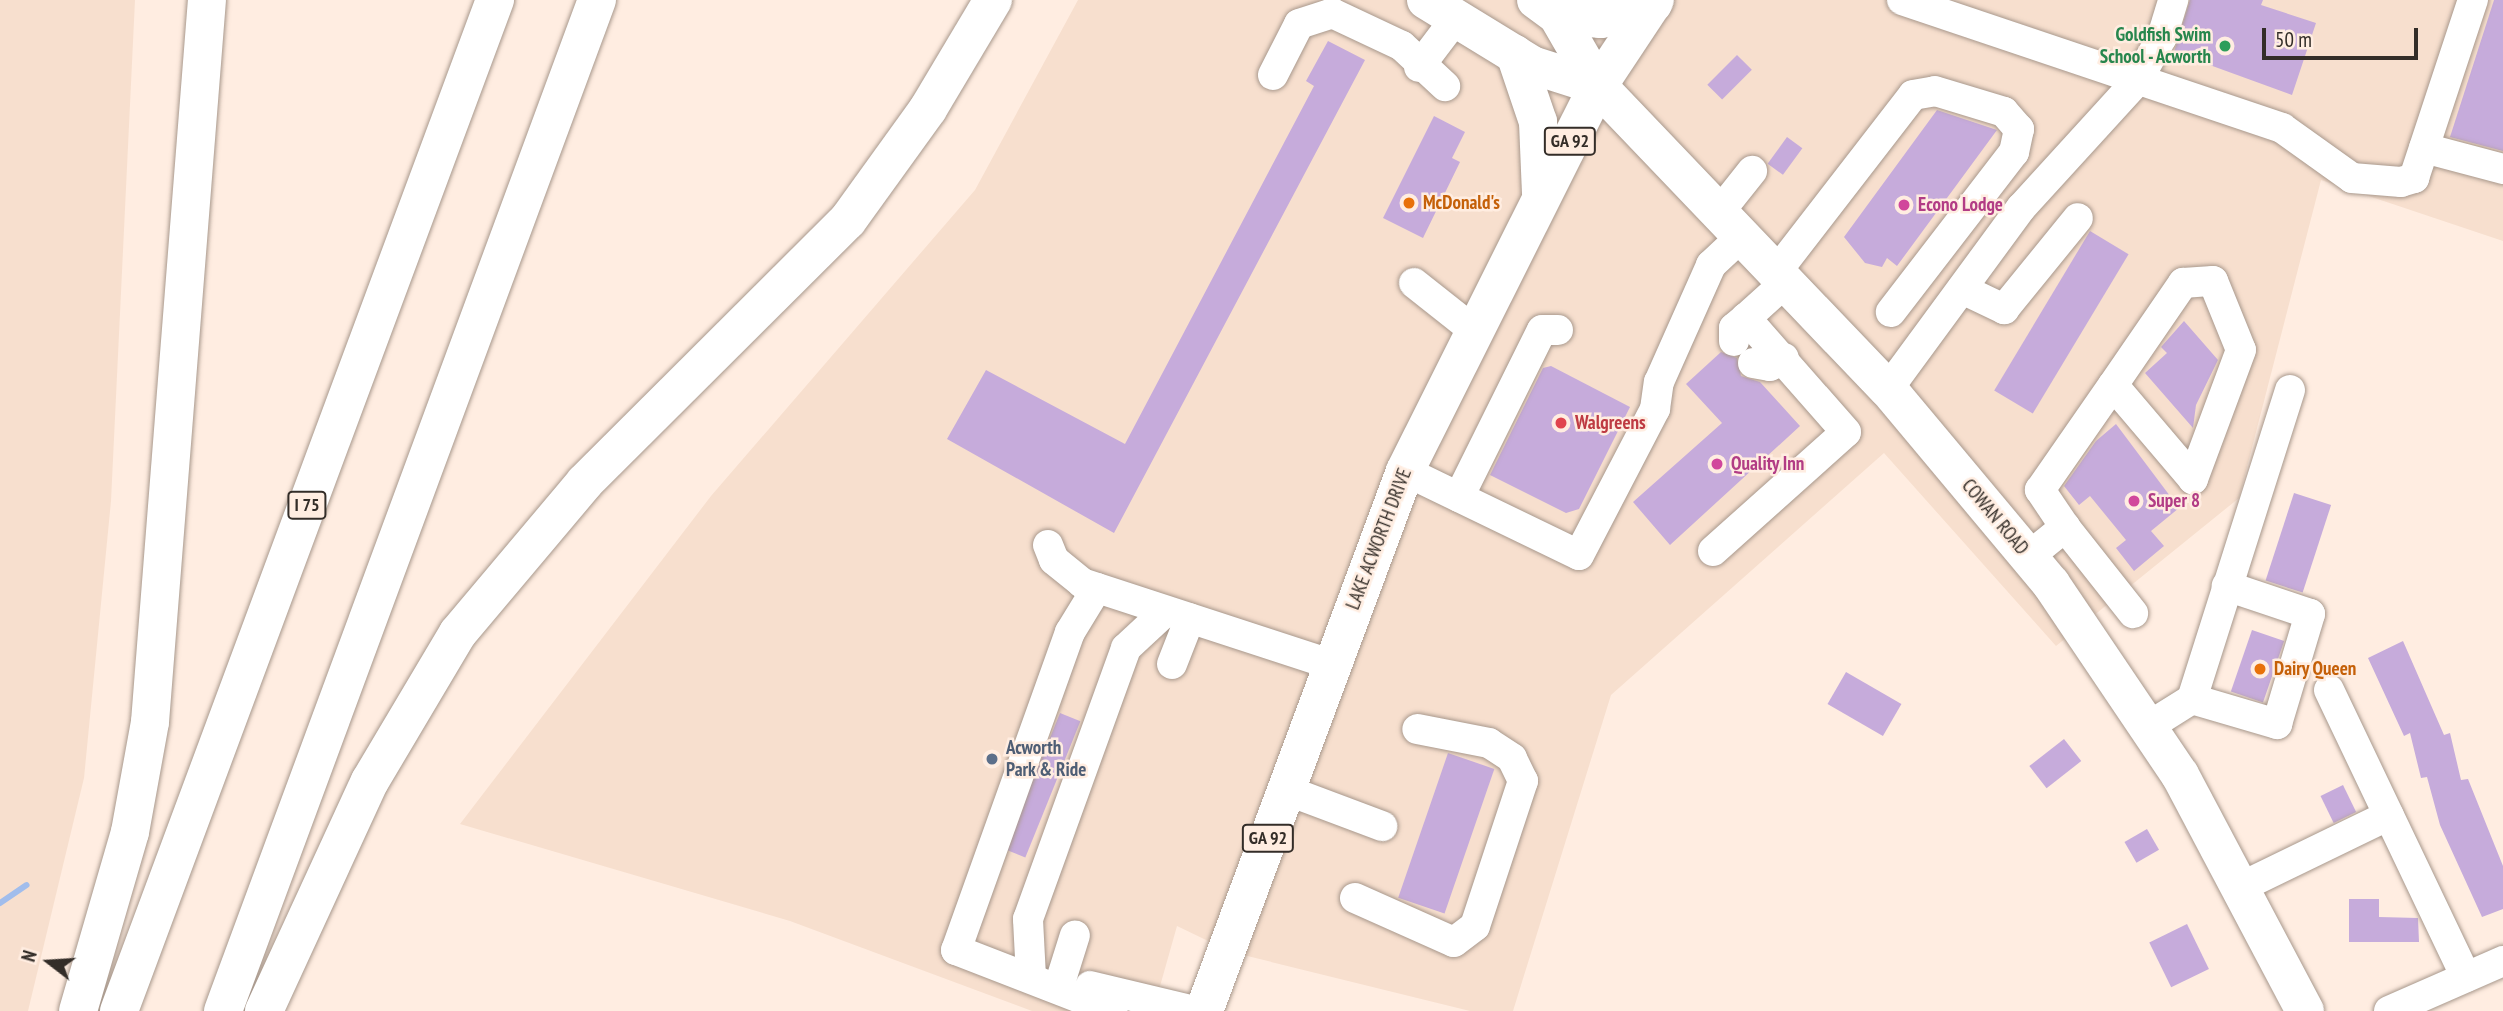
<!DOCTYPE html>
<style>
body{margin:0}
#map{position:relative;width:2503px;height:1011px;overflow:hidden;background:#ffede1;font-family:"PT Sans Narrow",sans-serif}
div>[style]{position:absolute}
.built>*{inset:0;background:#f7dfce}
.stream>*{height:6px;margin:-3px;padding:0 3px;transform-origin:3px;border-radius:3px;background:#a1bdec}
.building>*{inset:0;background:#c6abdb;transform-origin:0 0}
.roads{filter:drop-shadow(0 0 2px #a8988c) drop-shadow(0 0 2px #a8988c)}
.minor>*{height:30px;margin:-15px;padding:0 15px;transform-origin:15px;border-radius:15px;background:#fff}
.major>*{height:38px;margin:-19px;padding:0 19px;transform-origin:19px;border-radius:19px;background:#fff}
.highway>*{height:38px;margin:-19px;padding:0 19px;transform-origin:19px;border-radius:19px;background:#fff}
.dots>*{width:19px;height:19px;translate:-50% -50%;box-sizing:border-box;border:4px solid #ffede1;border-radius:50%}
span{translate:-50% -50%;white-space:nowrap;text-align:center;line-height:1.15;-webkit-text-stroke:5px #ffede1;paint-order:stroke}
.shield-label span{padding:2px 5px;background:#ffede1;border:2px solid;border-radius:5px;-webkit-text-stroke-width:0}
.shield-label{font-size:18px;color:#332d28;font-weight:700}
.leisure-label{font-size:19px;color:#27864d;font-weight:700}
.right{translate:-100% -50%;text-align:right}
.food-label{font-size:19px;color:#c56008;font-weight:700}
.left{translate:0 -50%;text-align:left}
.hotel-label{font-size:19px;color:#b23c85;font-weight:700}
.health-label{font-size:19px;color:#be3a42;font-weight:700}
.street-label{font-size:19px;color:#332d28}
.service-label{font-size:19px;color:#4e5e75;font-weight:700}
.north{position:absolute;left:14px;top:927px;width:70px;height:70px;-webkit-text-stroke:5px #ffede1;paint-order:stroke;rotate:287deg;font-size:19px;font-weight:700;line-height:28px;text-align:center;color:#332d28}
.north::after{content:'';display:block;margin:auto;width:24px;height:32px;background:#332d28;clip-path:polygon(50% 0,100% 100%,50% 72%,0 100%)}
.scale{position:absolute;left:2262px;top:28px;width:156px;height:32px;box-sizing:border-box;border:4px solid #332d28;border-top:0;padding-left:9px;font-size:21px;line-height:24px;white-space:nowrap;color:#332d28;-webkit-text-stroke:5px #ffede1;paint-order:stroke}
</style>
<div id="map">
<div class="built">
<i style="clip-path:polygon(0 0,135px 0,111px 501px,84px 778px,28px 1011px,0 1011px)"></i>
<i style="clip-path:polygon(1078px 0,2503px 0,2503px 241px,2321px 180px,2239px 498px,2056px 646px,1884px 453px,1611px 695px,1513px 1011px,1470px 1011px,1231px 952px,1177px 926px,1153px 1011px,1032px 1011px,790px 921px,460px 824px,711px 496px,975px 190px)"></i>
</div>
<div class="stream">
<i style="left:0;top:903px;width:32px;rotate:-34deg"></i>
</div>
<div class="building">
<i style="clip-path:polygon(2190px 0,2263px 0,2261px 5px,2316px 23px,2292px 95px,2174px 52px)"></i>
<i style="clip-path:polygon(2494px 0,2503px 0,2503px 151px,2450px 137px)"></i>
<i style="clip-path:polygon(1328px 41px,1365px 60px,1114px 533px,947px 439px,986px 370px,1125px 444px,1314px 86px,1306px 81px)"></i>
<i style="left:1737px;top:55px;width:21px;height:42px;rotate:45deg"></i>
<i style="clip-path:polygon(1937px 110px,1997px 130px,1897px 266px,1887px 258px,1882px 267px,1865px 263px,1844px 237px)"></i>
<i style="clip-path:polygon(1434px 116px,1465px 132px,1452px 158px,1460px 162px,1423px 238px,1383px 218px)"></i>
<i style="left:1787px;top:137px;width:19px;height:33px;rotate:36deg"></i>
<i style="left:2090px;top:231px;width:45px;height:186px;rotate:31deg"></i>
<i style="clip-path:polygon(2184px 321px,2218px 360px,2196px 405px,2193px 428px,2145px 373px,2167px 353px,2161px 347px)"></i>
<i style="clip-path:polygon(1721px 352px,1737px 358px,1741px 376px,1760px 382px,1800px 426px,1670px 545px,1633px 502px,1722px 423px,1686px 384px)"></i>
<i style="clip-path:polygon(1551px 366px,1630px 407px,1579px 509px,1566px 513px,1490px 475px,1543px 368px)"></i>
<i style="clip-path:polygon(2116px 424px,2179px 508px,2151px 531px,2164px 546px,2134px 571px,2116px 548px,2126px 540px,2090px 496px,2079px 505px,2064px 486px,2096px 441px)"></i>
<i style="left:2294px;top:493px;width:39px;height:92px;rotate:18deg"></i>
<i style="left:2252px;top:630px;width:34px;height:65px;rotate:19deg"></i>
<i style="clip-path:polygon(2403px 641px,2444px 735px,2450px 733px,2461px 780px,2468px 779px,2503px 866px,2503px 909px,2482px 917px,2440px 825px,2427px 777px,2421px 778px,2410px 733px,2404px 736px,2368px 658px)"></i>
<i style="left:1846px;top:672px;width:64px;height:37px;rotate:30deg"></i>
<i style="left:1060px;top:713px;width:22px;height:147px;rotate:22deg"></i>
<i style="left:2064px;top:739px;width:28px;height:44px;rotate:52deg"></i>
<i style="left:1448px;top:753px;width:49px;height:153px;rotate:19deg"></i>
<i style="left:2343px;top:785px;width:30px;height:25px;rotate:64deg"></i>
<i style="left:2147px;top:829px;width:24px;height:26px;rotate:60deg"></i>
<i style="clip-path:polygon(2349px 899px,2379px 899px,2379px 917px,2418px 918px,2419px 942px,2349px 942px)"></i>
<i style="left:2187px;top:924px;width:50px;height:42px;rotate:64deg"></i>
</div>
<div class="roads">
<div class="minor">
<i style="left:1902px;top:0;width:401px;rotate:18.6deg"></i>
<i style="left:2282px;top:128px;width:86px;rotate:35.5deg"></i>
<i style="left:2352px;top:178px;width:49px;rotate:4.7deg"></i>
<i style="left:2401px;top:182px;width:14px;rotate:-17deg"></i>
<i style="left:2414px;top:178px;width:188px;rotate:-71.7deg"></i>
<i style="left:1419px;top:67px;width:61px;rotate:-52.9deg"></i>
<i style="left:1273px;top:75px;width:57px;rotate:-63deg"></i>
<i style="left:1299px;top:24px;width:35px;rotate:-18deg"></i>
<i style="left:1332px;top:13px;width:77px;rotate:25.2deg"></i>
<i style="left:1402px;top:46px;width:59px;rotate:42.9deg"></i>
<i style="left:2424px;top:148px;width:82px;rotate:14.9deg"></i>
<i style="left:1721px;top:210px;width:50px;rotate:-51.5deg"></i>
<i style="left:1777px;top:271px;width:222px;rotate:-52.3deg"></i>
<i style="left:1913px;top:95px;width:22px;rotate:-10deg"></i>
<i style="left:1935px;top:91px;width:72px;rotate:16.9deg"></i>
<i style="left:2004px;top:112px;width:23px;rotate:49deg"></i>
<i style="left:2019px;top:129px;width:24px;rotate:102deg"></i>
<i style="left:2014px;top:152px;width:202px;rotate:127.6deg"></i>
<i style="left:1414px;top:283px;width:74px;rotate:38.4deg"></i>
<i style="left:1962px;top:289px;width:47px;rotate:25.5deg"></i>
<i style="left:2004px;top:309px;width:117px;rotate:-50.9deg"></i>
<i style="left:1734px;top:341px;width:13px;rotate:-90deg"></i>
<i style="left:1734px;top:328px;width:16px;rotate:-40deg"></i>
<i style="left:1753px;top:363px;width:17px;rotate:10deg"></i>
<i style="left:1770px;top:366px;width:16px;rotate:-30deg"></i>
<i style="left:1888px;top:389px;width:225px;rotate:-53.7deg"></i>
<i style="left:2021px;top:208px;width:172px;rotate:-47.6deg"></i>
<i style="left:2137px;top:81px;width:51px;rotate:-60.4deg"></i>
<i style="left:2162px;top:37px;width:39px;rotate:-73deg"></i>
<i style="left:1405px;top:471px;width:193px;rotate:25.8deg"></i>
<i style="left:1579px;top:555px;width:165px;rotate:-62.5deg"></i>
<i style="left:1655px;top:409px;width:27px;rotate:-82deg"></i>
<i style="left:1659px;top:382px;width:128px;rotate:-66deg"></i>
<i style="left:1711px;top:265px;width:45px;rotate:-43.2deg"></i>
<i style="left:1459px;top:497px;width:186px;rotate:-63.6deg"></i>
<i style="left:1542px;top:330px;width:16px"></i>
<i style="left:2065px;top:527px;width:45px;rotate:-124deg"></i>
<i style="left:2040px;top:490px;width:128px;rotate:-55.2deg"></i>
<i style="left:2113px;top:385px;width:124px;rotate:-55.5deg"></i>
<i style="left:2183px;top:283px;width:30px;rotate:-4deg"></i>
<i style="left:2213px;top:281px;width:74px;rotate:67.9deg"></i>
<i style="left:2241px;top:350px;width:138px;rotate:110.4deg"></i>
<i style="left:2193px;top:479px;width:123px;rotate:-130.4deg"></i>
<i style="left:1048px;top:545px;width:16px;rotate:68deg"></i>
<i style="left:1054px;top:560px;width:36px;rotate:39deg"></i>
<i style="left:1082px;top:583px;width:261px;rotate:18.1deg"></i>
<i style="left:1713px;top:551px;width:178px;rotate:-41.8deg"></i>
<i style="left:1846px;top:432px;width:152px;rotate:-131.3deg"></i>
<i style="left:1746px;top:318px;width:55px;rotate:-42.1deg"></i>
<i style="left:2028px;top:557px;width:48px;rotate:-39deg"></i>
<i style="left:2065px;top:527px;width:110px;rotate:51.7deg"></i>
<i style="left:1097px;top:588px;width:52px;rotate:121.5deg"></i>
<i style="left:1070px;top:632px;width:338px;rotate:109.7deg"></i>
<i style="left:956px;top:950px;width:168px;rotate:21.2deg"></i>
<i style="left:1172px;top:664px;width:49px;rotate:-68.6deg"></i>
<i style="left:2329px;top:690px;width:318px;rotate:64.5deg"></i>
<i style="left:2192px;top:699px;width:89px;rotate:16.4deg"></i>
<i style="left:2277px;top:724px;width:115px;rotate:-73.3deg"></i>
<i style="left:2310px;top:614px;width:88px;rotate:-161.4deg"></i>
<i style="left:2149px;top:726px;width:51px;rotate:-32.1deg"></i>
<i style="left:2192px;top:699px;width:324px;rotate:-72.4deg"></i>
<i style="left:1286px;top:790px;width:103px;rotate:20.6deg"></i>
<i style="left:2243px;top:886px;width:162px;rotate:-25.9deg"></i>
<i style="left:1355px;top:898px;width:108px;rotate:24deg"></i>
<i style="left:1454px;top:942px;width:26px;rotate:-37deg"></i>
<i style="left:1475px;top:926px;width:153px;rotate:-71.7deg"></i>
<i style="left:1523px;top:781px;width:25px;rotate:-116deg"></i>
<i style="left:1512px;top:758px;width:27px;rotate:-147deg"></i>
<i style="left:1489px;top:743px;width:73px;rotate:-169deg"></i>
<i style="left:1031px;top:977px;width:58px;rotate:-93deg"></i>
<i style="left:1028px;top:919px;width:288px;rotate:-70.1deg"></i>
<i style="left:1126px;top:648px;width:54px;rotate:-42.8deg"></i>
<i style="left:1059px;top:986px;width:53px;rotate:-72.6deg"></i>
<i style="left:1090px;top:986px;width:108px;rotate:13.4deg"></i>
<i style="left:2389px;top:1011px;width:124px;rotate:-23.7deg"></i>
</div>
<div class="major">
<i style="left:1426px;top:0;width:124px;rotate:31.5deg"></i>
<i style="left:1532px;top:65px;width:69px;rotate:17.7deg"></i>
<i style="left:1536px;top:0;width:26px;rotate:36deg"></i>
<i style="left:1557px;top:15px;width:82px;rotate:60deg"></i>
<i style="left:1598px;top:86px;width:419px;rotate:46.3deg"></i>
<i style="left:1888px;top:389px;width:254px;rotate:50.1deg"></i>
<i style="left:2051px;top:584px;width:230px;rotate:56deg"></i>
<i style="left:2180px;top:775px;width:267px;rotate:62.1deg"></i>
<i style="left:1557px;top:15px;width:44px;rotate:5.2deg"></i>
<i style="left:1601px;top:19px;width:54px;rotate:-16.1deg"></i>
<i style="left:1515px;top:54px;width:72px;rotate:71.3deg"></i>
<i style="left:1538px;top:122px;width:73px;rotate:87.6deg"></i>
<i style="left:1204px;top:1011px;width:576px;rotate:-69.58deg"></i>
<i style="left:1405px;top:471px;width:431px;rotate:-63.4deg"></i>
<i style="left:1598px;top:86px;width:103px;rotate:-56.5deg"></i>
</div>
<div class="highway">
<i style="left:78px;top:1011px;width:186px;rotate:-73.8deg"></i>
<i style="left:130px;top:832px;width:112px;rotate:-79.7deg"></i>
<i style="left:150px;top:722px;width:724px;rotate:-85.49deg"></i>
<i style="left:119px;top:1011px;width:1079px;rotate:-69.6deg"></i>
<i style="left:223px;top:1011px;width:1078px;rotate:-69.7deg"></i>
<i style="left:264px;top:1011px;width:253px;rotate:-65.3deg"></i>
<i style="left:370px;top:781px;width:172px;rotate:-59.3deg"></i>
<i style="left:458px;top:633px;width:197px;rotate:-49.9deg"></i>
<i style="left:585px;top:482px;width:371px;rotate:-44.9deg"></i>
<i style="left:848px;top:220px;width:137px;rotate:-54.2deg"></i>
<i style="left:928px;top:109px;width:127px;rotate:-59.2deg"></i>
</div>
</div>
<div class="dots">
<i style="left:2225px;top:46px;background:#2e9e5b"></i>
<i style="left:1409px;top:203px;background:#e8710a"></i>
<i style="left:1904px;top:205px;background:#d1479c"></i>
<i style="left:1561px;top:423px;background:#e0444e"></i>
<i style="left:1717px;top:464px;background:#d1479c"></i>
<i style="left:2134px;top:501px;background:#d1479c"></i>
<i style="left:2260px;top:669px;background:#e8710a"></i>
<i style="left:992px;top:759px;background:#5c6f8a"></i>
</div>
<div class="shield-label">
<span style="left:1570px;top:141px">GA 92</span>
<span style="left:307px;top:505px">I 75</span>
<span style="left:1268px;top:838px">GA 92</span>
</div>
<div class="leisure-label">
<span class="right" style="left:2211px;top:46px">Goldfish Swim<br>School - Acworth</span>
</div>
<div class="food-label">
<span class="left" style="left:1423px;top:203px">McDonald's</span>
<span class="left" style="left:2274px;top:669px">Dairy Queen</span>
</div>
<div class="hotel-label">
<span class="left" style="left:1918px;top:205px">Econo Lodge</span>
<span class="left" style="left:1731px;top:464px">Quality Inn</span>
<span class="left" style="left:2148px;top:501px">Super 8</span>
</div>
<div class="health-label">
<span class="left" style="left:1575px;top:423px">Walgreens</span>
</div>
<div class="street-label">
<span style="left:1995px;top:517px;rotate:50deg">COWAN ROAD</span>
<span style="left:1379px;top:539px;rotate:-69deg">LAKE ACWORTH DRIVE</span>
</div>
<div class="service-label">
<span class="left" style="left:1006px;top:759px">Acworth<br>Park &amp; Ride</span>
</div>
<div class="north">N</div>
<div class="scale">50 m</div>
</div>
